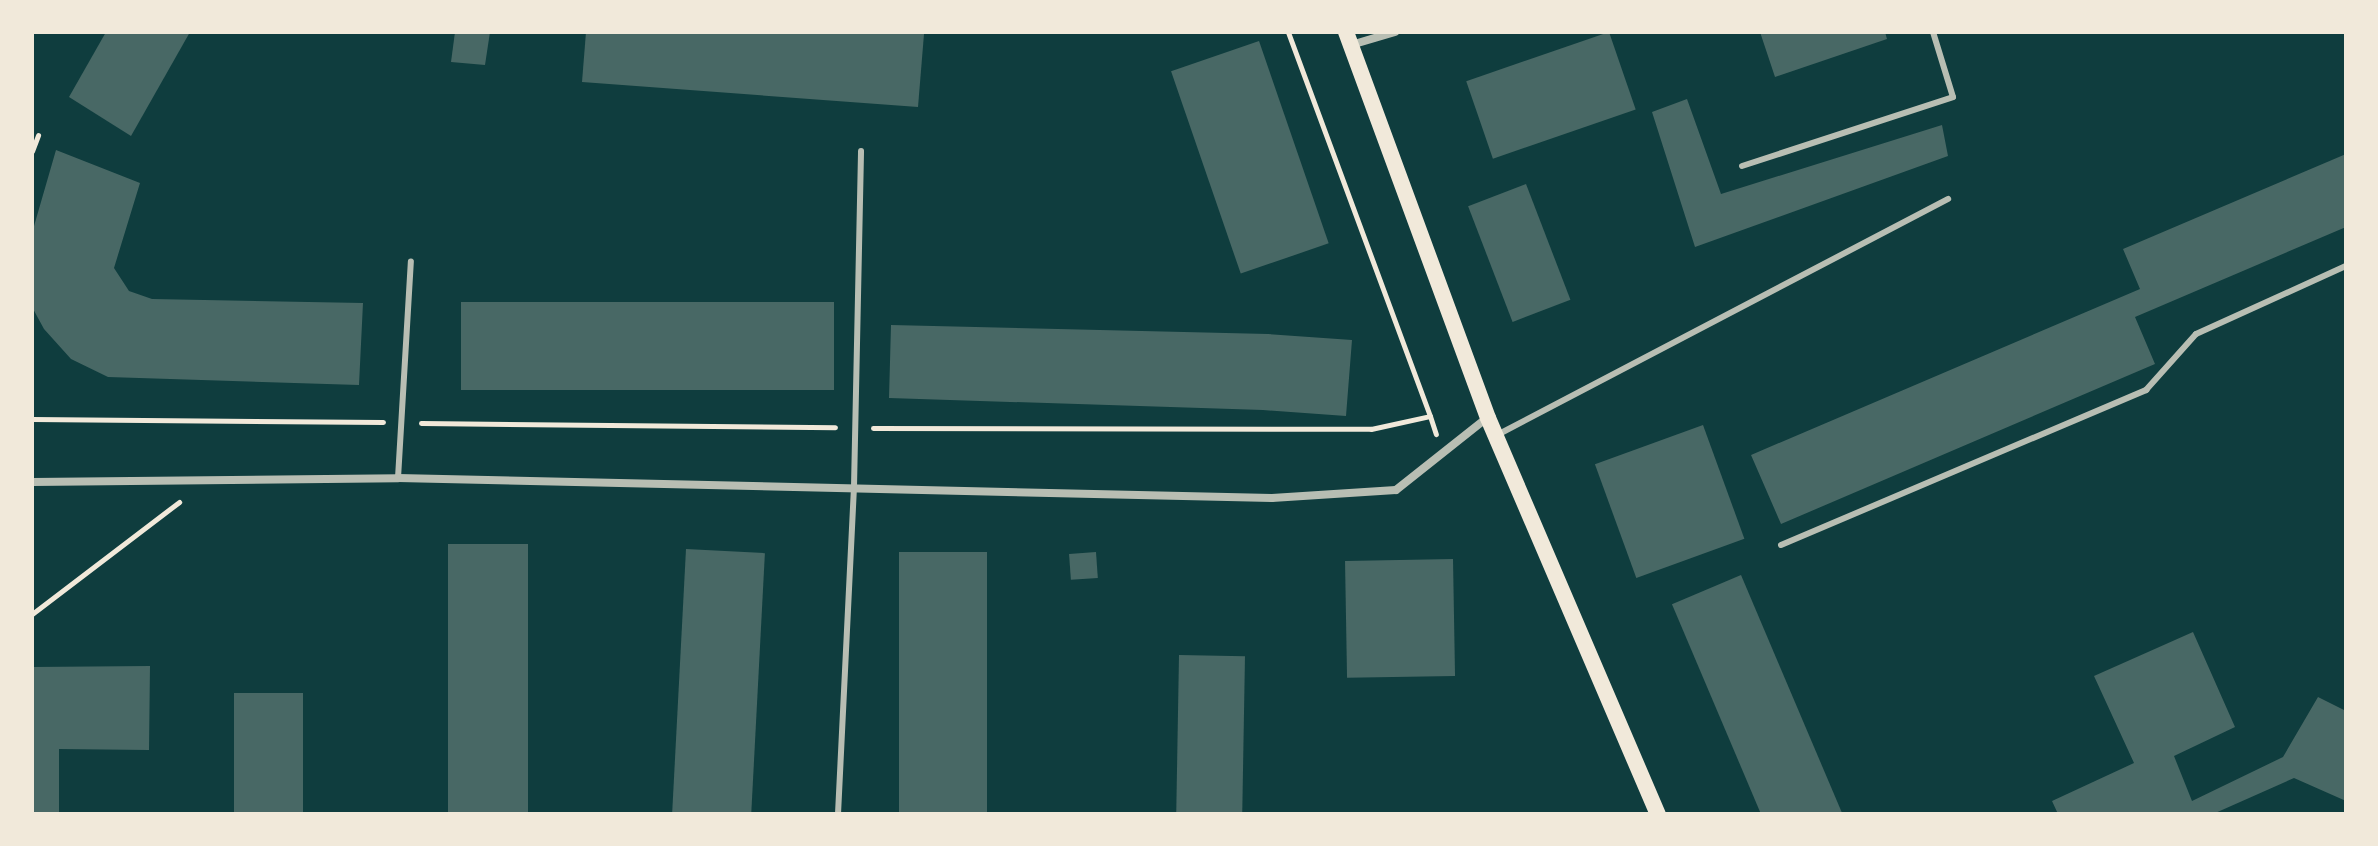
<!DOCTYPE html>
<style>
body{margin:0}
#map{position:relative;width:2378px;height:846px;overflow:hidden;background:#0f3d3e;font-family:Manrope,sans-serif}
div>[style]{position:absolute}
.building>*{inset:0;background:#486865;transform-origin:0 0}
.path>*{height:5px;margin:-2.5px;padding:0 2.5px;transform-origin:2.5px;border-radius:2.5px;background:#f1e9da}
.service>*{height:6px;margin:-3px;padding:0 3px;transform-origin:3px;border-radius:3px;background:#b8beb3}
.minor>*{height:8px;margin:-4px;padding:0 4px;transform-origin:4px;border-radius:4px;background:#b8beb3}
.secondary>*{height:16px;margin:-8px;padding:0 8px;transform-origin:8px;border-radius:8px;background:#f1e9da}
span{translate:-50% -50%;white-space:nowrap;text-align:center;line-height:1.15;-webkit-text-stroke:6px #f1e9da;paint-order:stroke}
.frame{position:absolute;inset:0;border:34px solid #f1e9da;pointer-events:none}
</style>
<div id="map">
<div class="building">
<i style="clip-path:polygon(106px 32px,190px 32px,131px 136px,69px 97px)"></i>
<i style="clip-path:polygon(455px 32px,490px 32px,485px 65px,451px 62px)"></i>
<i style="clip-path:polygon(586px 32px,924px 34px,918px 107px,582px 82px)"></i>
<i style="left:1609px;top:32px;width:82px;height:151px;rotate:71deg"></i>
<i style="clip-path:polygon(1760px 32px,1885px 32px,1887px 39px,1775px 77px)"></i>
<i style="left:1259px;top:41px;width:214px;height:93px;rotate:71deg"></i>
<i style="clip-path:polygon(1687px 99px,1721px 194px,1942px 125px,1948px 156px,1695px 247px,1652px 112px)"></i>
<i style="clip-path:polygon(56px 150px,140px 183px,114px 268px,129px 291px,152px 299px,363px 303px,359px 385px,108px 377px,71px 359px,44px 329px,32px 307px,32px 233px)"></i>
<i style="clip-path:polygon(2346px 154px,2346px 227px,2135px 317px,2155px 364px,1781px 524px,1751px 455px,2140px 289px,2123px 249px)"></i>
<i style="left:1526px;top:184px;width:124px;height:62px;rotate:69deg"></i>
<i style="left:461px;top:302px;width:373px;height:88px"></i>
<i style="clip-path:polygon(891px 325px,1268px 334px,1352px 340px,1346px 416px,1263px 410px,889px 398px)"></i>
<i style="left:1703px;top:425px;width:121px;height:115px;rotate:70deg"></i>
<i style="left:448px;top:544px;width:80px;height:270px"></i>
<i style="left:686px;top:549px;width:79px;height:265px;rotate:3deg"></i>
<i style="left:899px;top:552px;width:88px;height:262px"></i>
<i style="left:1096px;top:552px;width:26px;height:27px;rotate:86deg"></i>
<i style="left:1453px;top:559px;width:117px;height:108px;rotate:89deg"></i>
<i style="left:1741px;top:575px;width:260px;height:75px;rotate:67deg"></i>
<i style="clip-path:polygon(2193px 632px,2235px 727px,2174px 756px,2192px 801px,2283px 757px,2318px 697px,2346px 711px,2346px 801px,2294px 778px,2213px 814px,2058px 814px,2052px 801px,2134px 763px,2094px 676px)"></i>
<i style="left:1179px;top:655px;width:66px;height:159px;rotate:1deg"></i>
<i style="clip-path:polygon(150px 666px,149px 750px,59px 749px,59px 814px,32px 814px,32px 667px)"></i>
<i style="left:234px;top:693px;width:69px;height:121px"></i>
</div>
<div class="path">
<i style="left:32px;top:151px;width:17px;rotate:-69deg"></i>
<i style="left:1430px;top:416px;width:19px;rotate:72deg"></i>
<i style="left:32px;top:419px;width:351px;rotate:0.5deg"></i>
<i style="left:421px;top:423px;width:414px;rotate:0.6deg"></i>
<i style="left:873px;top:428px;width:498px;rotate:0.1deg"></i>
<i style="left:1371px;top:429px;width:60px;rotate:-12.4deg"></i>
<i style="left:1430px;top:416px;width:409px;rotate:-110.3deg"></i>
<i style="left:32px;top:614px;width:185px;rotate:-37.3deg"></i>
</div>
<div class="service">
<i style="left:1742px;top:166px;width:222px;rotate:-18.1deg"></i>
<i style="left:1953px;top:97px;width:68px;rotate:-107.1deg"></i>
<i style="left:1499px;top:434px;width:507px;rotate:-27.63deg"></i>
<i style="left:398px;top:478px;width:217px;rotate:-86.6deg"></i>
<i style="left:1781px;top:545px;width:397px;rotate:-23deg"></i>
<i style="left:2146px;top:390px;width:75px;rotate:-48.2deg"></i>
<i style="left:2196px;top:334px;width:165px;rotate:-24.4deg"></i>
<i style="left:838px;top:814px;width:327px;rotate:-87.2deg"></i>
<i style="left:854px;top:487px;width:336px;rotate:-88.8deg"></i>
</div>
<div class="minor">
<i style="left:1351px;top:45px;width:46px;rotate:-16.5deg"></i>
<i style="left:32px;top:482px;width:366px;rotate:-0.6deg"></i>
<i style="left:398px;top:478px;width:874px;rotate:1.31deg"></i>
<i style="left:1272px;top:498px;width:124px;rotate:-3.7deg"></i>
<i style="left:1396px;top:490px;width:116px;rotate:-38.4deg"></i>
</div>
<div class="secondary">
<i style="left:1346px;top:32px;width:411px;rotate:69.8deg"></i>
<i style="left:1488px;top:418px;width:431px;rotate:66.8deg"></i>
</div>
<div class="frame"></div>
</div>
